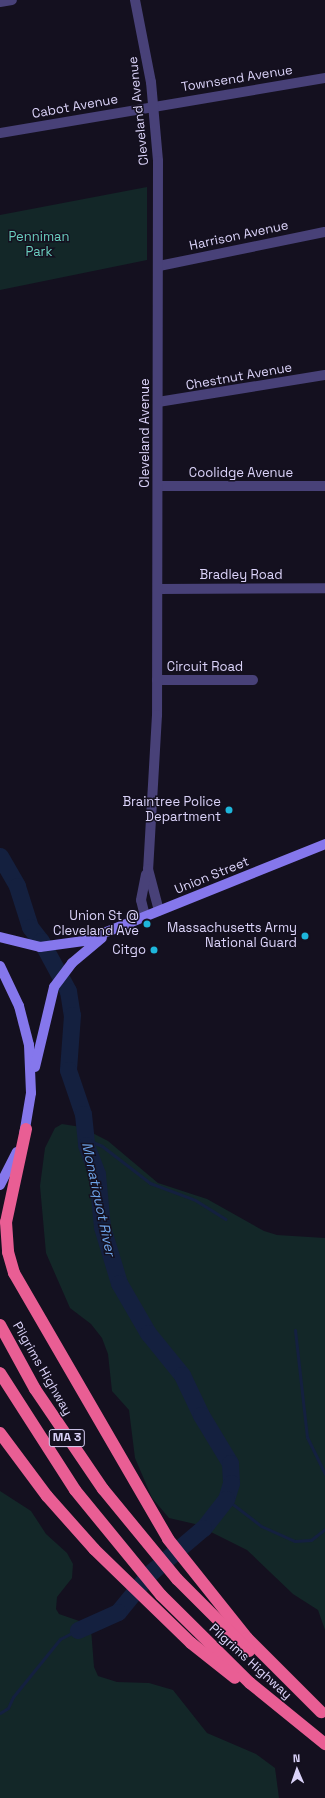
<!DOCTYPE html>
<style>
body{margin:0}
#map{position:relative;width:325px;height:1798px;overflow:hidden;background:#14101f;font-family:"Space Grotesk",sans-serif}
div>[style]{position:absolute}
.green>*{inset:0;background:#132728}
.stream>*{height:3px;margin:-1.5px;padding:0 1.5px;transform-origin:1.5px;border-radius:1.5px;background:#14203f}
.river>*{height:17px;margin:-8.5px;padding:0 8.5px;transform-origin:8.5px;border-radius:8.5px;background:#14203f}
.minor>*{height:10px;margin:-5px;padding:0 5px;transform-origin:5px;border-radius:5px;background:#484178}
.tertiary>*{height:10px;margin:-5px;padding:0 5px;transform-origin:5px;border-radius:5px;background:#484178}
.secondary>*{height:10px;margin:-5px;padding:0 5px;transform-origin:5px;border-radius:5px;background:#8577ec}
.motorway>*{height:12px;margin:-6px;padding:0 6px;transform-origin:6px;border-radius:6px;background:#e95e94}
.dots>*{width:11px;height:11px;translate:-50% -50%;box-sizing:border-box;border:2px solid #14101f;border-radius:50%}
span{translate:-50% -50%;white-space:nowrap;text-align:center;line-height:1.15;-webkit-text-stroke:3px #14101f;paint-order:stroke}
.shield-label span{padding:1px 3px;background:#14101f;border:1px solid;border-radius:3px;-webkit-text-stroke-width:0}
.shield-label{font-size:12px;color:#dbd3f9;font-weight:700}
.street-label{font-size:13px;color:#dbd3f9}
.park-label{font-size:13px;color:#6acfbf}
.poi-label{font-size:13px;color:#dbd3f9}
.right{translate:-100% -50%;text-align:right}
.water-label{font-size:14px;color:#6fa6eb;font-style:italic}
.north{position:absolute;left:277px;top:1750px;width:40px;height:40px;-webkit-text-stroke:3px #14101f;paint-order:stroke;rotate:358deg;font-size:11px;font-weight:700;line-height:16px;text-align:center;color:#dbd3f9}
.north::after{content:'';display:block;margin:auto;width:14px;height:18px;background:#dbd3f9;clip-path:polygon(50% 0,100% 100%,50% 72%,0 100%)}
</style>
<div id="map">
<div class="green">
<i style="clip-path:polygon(147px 187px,147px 260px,0 290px,0 215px)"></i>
<i style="clip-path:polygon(62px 1124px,81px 1127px,108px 1141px,158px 1183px,207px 1199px,264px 1231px,277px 1235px,325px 1238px,325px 1630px,318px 1610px,293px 1594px,247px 1550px,195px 1524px,169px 1518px,152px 1498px,135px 1458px,129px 1410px,112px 1391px,108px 1354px,102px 1338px,91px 1324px,70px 1308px,46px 1253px,40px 1186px,45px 1148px,55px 1128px)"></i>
<i style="clip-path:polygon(0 1491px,31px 1511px,46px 1534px,67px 1553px,73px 1564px,72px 1578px,57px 1597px,56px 1609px,59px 1614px,85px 1623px,91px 1629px,94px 1667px,98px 1676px,117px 1682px,149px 1683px,173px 1690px,207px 1733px,256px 1754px,275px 1768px,279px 1798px,0 1798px)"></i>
</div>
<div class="stream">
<i style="left:85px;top:1139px;width:18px;rotate:22deg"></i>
<i style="left:102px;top:1146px;width:61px;rotate:37.6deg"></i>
<i style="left:150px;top:1183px;width:48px;rotate:20.7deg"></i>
<i style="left:195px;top:1200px;width:36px;rotate:32deg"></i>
<i style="left:295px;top:1330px;width:108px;rotate:83.6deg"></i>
<i style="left:307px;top:1437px;width:41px;rotate:64.1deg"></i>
<i style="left:226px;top:1499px;width:44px;rotate:37.6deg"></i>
<i style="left:261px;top:1526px;width:37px;rotate:24deg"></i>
<i style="left:295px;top:1541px;width:16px;rotate:-4deg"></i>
<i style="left:311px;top:1540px;width:18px;rotate:-38deg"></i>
<i style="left:0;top:1713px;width:9px;rotate:-32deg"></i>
<i style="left:8px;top:1708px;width:12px;rotate:-66deg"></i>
<i style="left:13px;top:1697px;width:75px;rotate:-51deg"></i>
<i style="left:60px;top:1639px;width:20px;rotate:-27deg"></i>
</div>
<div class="river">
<i style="left:0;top:856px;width:34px;rotate:60deg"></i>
<i style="left:17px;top:886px;width:43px;rotate:72.4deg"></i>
<i style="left:30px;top:927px;width:18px;rotate:52deg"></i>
<i style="left:41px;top:941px;width:57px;rotate:61.6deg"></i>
<i style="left:68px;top:991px;width:24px;rotate:81deg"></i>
<i style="left:72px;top:1015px;width:55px;rotate:94.2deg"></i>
<i style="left:68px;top:1070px;width:46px;rotate:71.2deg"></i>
<i style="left:83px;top:1114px;width:31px;rotate:84deg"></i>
<i style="left:86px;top:1145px;width:31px;rotate:69deg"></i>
<i style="left:97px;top:1174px;width:53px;rotate:84.6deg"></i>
<i style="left:102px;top:1227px;width:59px;rotate:73.1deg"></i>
<i style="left:119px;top:1283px;width:58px;rotate:59.9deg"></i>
<i style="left:148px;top:1333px;width:54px;rotate:51deg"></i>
<i style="left:182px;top:1375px;width:44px;rotate:64.6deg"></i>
<i style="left:201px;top:1415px;width:56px;rotate:58.9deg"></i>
<i style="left:230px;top:1463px;width:20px;rotate:87deg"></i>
<i style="left:231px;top:1483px;width:17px;rotate:107deg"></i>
<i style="left:226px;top:1499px;width:37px;rotate:128deg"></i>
<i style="left:203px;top:1528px;width:71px;rotate:139.6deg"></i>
<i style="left:149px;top:1574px;width:49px;rotate:129.2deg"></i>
<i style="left:118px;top:1612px;width:44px;rotate:155.8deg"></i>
</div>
<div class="minor">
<i style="left:0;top:2px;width:12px;rotate:-9deg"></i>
<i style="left:0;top:133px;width:330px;rotate:-9.6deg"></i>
<i style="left:159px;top:266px;width:169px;rotate:-11.6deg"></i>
<i style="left:158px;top:402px;width:169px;rotate:-9.2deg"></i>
<i style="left:158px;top:486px;width:167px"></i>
<i style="left:158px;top:589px;width:167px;rotate:-0.3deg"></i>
<i style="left:157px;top:680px;width:96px"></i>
</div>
<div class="tertiary">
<i style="left:135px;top:0;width:84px;rotate:79deg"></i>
<i style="left:151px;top:82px;width:79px;rotate:84.9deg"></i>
<i style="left:158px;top:161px;width:554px;rotate:90.1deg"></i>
<i style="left:157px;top:715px;width:154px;rotate:93.3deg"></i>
<i style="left:148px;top:869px;width:43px;rotate:75.3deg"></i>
<i style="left:145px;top:916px;width:16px;rotate:-104deg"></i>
<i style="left:141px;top:900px;width:26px;rotate:-79deg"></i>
</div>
<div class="secondary">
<i style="left:0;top:937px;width:41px;rotate:14deg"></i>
<i style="left:40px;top:947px;width:44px;rotate:-7.8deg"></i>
<i style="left:84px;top:941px;width:260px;rotate:-21.9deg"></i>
<i style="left:0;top:966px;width:44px;rotate:64.6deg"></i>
<i style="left:19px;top:1006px;width:40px;rotate:75.6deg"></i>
<i style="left:29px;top:1045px;width:48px;rotate:87.6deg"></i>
<i style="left:31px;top:1093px;width:43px;rotate:99.5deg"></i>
<i style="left:35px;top:1067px;width:82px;rotate:-76.6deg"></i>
<i style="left:54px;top:987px;width:30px;rotate:-53deg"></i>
<i style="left:72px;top:963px;width:39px;rotate:-40deg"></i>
<i style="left:0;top:1185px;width:37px;rotate:-63deg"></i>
</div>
<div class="motorway">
<i style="left:26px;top:1129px;width:95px;rotate:102.1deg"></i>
<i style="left:6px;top:1222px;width:30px;rotate:86deg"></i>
<i style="left:8px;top:1252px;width:22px;rotate:74deg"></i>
<i style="left:14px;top:1273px;width:307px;rotate:59.9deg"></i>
<i style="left:168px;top:1539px;width:127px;rotate:51.4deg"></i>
<i style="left:247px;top:1638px;width:105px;rotate:45deg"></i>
<i style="left:0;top:1325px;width:73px;rotate:61.3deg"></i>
<i style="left:35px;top:1389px;width:121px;rotate:55.8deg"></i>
<i style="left:103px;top:1489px;width:117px;rotate:50.6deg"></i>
<i style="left:177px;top:1579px;width:102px;rotate:45deg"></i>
<i style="left:0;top:1373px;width:139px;rotate:57.3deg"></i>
<i style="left:75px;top:1490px;width:136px;rotate:50.7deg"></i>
<i style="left:161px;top:1595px;width:125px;rotate:44.7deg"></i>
<i style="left:250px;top:1683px;width:97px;rotate:39.1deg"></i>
<i style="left:0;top:1433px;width:79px;rotate:53.3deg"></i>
<i style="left:47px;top:1496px;width:71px;rotate:48.4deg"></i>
<i style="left:94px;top:1549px;width:135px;rotate:44.1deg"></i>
<i style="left:191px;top:1643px;width:56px;rotate:38.5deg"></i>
</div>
<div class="dots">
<i style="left:229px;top:810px;background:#1eb6db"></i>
<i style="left:147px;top:924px;background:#1eb6db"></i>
<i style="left:305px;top:936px;background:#1eb6db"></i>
<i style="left:154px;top:950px;background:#1eb6db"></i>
</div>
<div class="shield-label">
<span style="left:67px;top:1438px">MA 3</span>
</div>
<div class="street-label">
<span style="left:237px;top:79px;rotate:-9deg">Townsend Avenue</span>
<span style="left:75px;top:107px;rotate:-10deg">Cabot Avenue</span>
<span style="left:139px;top:111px;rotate:-96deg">Cleveland Avenue</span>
<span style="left:239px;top:236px;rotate:-12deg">Harrison Avenue</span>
<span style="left:239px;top:377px;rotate:-10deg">Chestnut Avenue</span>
<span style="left:145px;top:433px;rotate:-90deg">Cleveland Avenue</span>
<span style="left:241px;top:473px">Coolidge Avenue</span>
<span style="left:241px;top:575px">Bradley Road</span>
<span style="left:205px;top:667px">Circuit Road</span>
<span style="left:212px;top:876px;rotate:-22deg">Union Street</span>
<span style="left:42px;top:1369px;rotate:60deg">Pilgrims Highway</span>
<span style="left:250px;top:1662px;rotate:42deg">Pilgrims Highway</span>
</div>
<div class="park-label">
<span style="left:39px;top:245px">Penniman<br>Park</span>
</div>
<div class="poi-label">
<span class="right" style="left:221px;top:810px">Braintree Police<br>Department</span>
<span class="right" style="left:139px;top:924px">Union St @<br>Cleveland Ave</span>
<span class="right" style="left:297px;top:936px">Massachusetts Army<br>National Guard</span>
<span class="right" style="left:146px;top:950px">Citgo</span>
</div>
<div class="water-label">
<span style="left:99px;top:1199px;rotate:78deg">Monatiquot River</span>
</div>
<div class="north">N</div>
</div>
